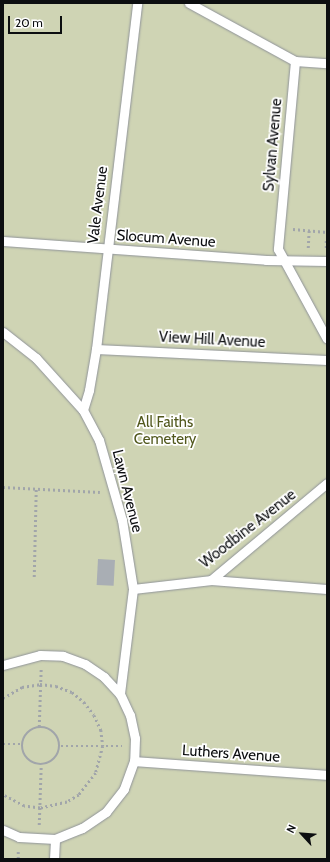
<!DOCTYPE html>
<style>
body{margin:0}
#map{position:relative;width:330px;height:862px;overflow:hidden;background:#e4e9ef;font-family:Cabin,sans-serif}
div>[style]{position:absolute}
.green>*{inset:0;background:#cfd4b4;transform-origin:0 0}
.building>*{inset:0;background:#a9aeb4;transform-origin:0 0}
.path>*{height:2.5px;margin-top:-1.25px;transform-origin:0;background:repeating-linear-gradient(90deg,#a1a5aa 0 2px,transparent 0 5px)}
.path>.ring{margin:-1.25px;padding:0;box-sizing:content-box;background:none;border:2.5px solid #a1a5aa;border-radius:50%}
.roads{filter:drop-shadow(0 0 1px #8f9399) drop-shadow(0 0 1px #8f9399)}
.lane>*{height:9px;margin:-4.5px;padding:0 4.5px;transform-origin:4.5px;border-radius:4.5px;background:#fff}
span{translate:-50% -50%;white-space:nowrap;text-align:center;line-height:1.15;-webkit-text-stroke:3.5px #fff;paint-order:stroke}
.street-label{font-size:15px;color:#0c0e10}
.park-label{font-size:15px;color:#51581d}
.frame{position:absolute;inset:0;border:4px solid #0c0e10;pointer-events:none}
.north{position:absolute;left:282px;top:814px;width:40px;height:40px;-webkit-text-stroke:3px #fff;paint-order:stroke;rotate:296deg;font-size:11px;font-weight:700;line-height:16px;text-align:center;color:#0c0e10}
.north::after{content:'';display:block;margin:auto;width:14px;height:18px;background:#0c0e10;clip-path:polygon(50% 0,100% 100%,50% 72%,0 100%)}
.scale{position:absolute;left:8px;top:16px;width:54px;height:18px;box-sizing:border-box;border:2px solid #0c0e10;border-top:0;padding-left:5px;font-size:12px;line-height:14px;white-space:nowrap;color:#0c0e10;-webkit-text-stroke:3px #fff;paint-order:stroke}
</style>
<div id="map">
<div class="green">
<i style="left:3px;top:3px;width:324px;height:856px"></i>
</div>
<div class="building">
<i style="left:98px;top:559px;width:17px;height:26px;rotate:3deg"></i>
</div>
<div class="path">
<i style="left:293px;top:229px;width:34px;rotate:5deg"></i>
<i style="left:308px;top:248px;width:18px;rotate:-87deg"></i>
<i style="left:326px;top:248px;width:8px;rotate:-90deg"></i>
<i style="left:3px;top:487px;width:97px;rotate:3deg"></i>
<i style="left:34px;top:577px;width:88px;rotate:-88.7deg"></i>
<i style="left:3px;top:698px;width:22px;rotate:-30deg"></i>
<i style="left:22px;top:687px;width:18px;rotate:-9deg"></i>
<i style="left:40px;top:684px;width:16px;rotate:7deg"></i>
<i style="left:56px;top:686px;width:17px;rotate:21deg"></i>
<i style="left:72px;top:692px;width:16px;rotate:40deg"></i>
<i style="left:84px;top:702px;width:16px;rotate:52deg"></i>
<i style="left:94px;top:715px;width:17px;rotate:65deg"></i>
<i style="left:101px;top:730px;width:16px;rotate:83deg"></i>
<i style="left:103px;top:746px;width:28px;rotate:105deg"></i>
<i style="left:96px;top:773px;width:28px;rotate:128deg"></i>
<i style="left:79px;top:795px;width:14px;rotate:150deg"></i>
<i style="left:67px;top:802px;width:28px;rotate:167deg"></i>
<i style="left:40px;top:808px;width:16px;rotate:-173deg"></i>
<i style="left:24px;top:806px;width:24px;rotate:-152deg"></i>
<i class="ring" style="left:22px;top:727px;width:35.5px;height:35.5px"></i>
<i style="left:39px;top:727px;width:60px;rotate:-88.1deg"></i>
<i style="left:3px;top:744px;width:19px"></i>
<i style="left:61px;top:746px;width:61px"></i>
<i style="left:39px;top:825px;width:60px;rotate:-88.1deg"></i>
<i style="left:18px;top:859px;width:9px;rotate:-90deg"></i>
</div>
<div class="roads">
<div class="lane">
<i style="left:189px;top:3px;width:121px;rotate:28.7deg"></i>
<i style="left:295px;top:61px;width:189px;rotate:95.2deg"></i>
<i style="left:278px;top:249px;width:102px;rotate:61.4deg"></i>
<i style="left:295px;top:61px;width:32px;rotate:4deg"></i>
<i style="left:3px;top:241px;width:264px;rotate:4.1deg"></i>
<i style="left:266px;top:260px;width:61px;rotate:0.9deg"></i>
<i style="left:3px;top:332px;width:42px;rotate:38.2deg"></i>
<i style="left:36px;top:358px;width:70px;rotate:47.9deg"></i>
<i style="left:83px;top:410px;width:34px;rotate:62deg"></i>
<i style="left:99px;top:440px;width:83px;rotate:74deg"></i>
<i style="left:122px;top:520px;width:70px;rotate:80.9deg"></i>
<i style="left:133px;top:589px;width:106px;rotate:97.1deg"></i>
<i style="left:96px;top:349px;width:231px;rotate:2.7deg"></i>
<i style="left:83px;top:410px;width:21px;rotate:-73deg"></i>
<i style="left:89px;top:390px;width:42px;rotate:-80.3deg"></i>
<i style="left:96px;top:349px;width:348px;rotate:-83.2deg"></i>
<i style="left:211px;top:580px;width:116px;rotate:4.4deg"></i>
<i style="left:133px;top:589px;width:79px;rotate:-6.6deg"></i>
<i style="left:211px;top:580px;width:151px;rotate:-39.9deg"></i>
<i style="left:3px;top:665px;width:38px;rotate:-15deg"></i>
<i style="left:40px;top:655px;width:23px;rotate:2deg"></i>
<i style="left:63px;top:656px;width:23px;rotate:20deg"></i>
<i style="left:85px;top:664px;width:23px;rotate:34deg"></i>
<i style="left:104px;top:677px;width:23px;rotate:47deg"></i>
<i style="left:120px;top:694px;width:23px;rotate:65deg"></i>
<i style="left:130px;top:715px;width:24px;rotate:78deg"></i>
<i style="left:135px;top:738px;width:23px;rotate:92deg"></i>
<i style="left:134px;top:761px;width:30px;rotate:110deg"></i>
<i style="left:124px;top:789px;width:29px;rotate:128deg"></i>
<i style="left:106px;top:812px;width:29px;rotate:146deg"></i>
<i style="left:82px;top:828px;width:29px;rotate:158deg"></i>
<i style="left:55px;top:839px;width:36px;rotate:-177deg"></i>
<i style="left:19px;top:837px;width:17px;rotate:-156deg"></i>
<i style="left:134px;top:761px;width:194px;rotate:4.1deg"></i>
<i style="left:54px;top:859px;width:20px;rotate:-87deg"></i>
</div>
</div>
<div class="street-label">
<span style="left:273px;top:145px;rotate:-85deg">Sylvan Avenue</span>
<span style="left:98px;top:205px;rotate:-83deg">Vale Avenue</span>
<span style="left:166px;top:239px;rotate:4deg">Slocum Avenue</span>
<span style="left:212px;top:340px;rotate:3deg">View Hill Avenue</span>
<span style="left:127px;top:491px;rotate:76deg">Lawn Avenue</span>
<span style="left:248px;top:529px;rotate:-38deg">Woodbine Avenue</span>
<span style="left:231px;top:754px;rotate:4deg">Luthers Avenue</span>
</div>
<div class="park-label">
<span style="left:165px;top:431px">All Faiths<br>Cemetery</span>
</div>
<div class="frame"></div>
<div class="north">N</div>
<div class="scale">20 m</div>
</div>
